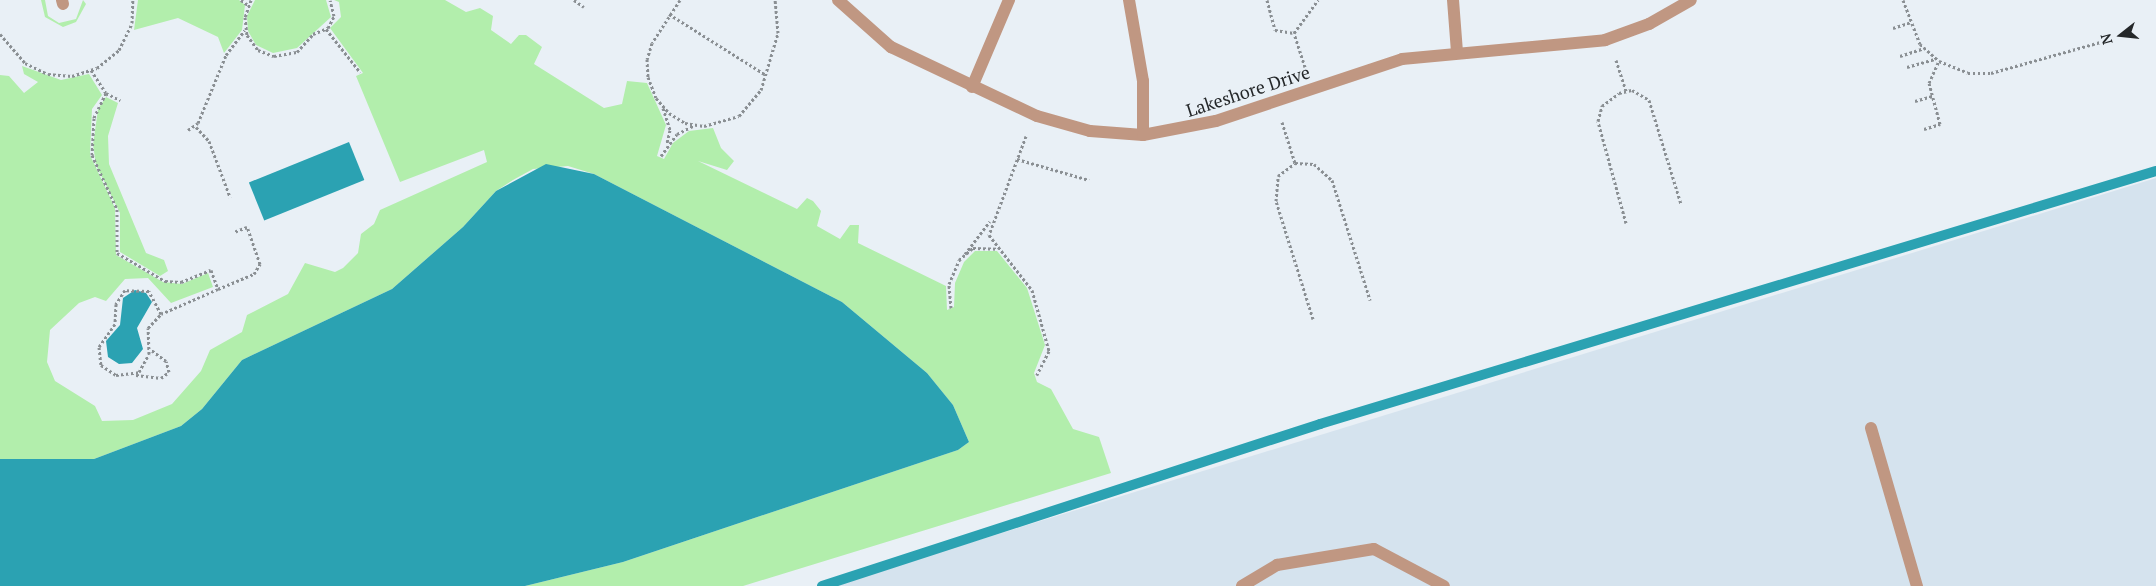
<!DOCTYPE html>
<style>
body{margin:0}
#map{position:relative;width:2156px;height:586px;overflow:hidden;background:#e9f0f6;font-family:"PT Serif",serif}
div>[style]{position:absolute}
.built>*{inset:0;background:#d5e3ee}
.green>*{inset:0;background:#b2eeac}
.water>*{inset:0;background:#2ba2b2;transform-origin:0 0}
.stream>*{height:10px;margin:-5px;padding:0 5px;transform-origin:5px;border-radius:5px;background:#2ba2b2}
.path>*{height:3px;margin-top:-1.5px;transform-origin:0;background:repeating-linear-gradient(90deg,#8a8f93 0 2.5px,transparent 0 5px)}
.lane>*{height:12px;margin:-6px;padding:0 6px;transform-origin:6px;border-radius:6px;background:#c09782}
.street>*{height:12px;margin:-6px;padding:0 6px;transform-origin:6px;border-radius:6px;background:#c09782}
span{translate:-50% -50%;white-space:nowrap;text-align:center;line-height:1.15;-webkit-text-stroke:4.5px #e9f0f6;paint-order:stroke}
.street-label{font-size:18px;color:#25282a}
.north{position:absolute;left:2096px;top:10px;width:50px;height:50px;-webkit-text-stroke:4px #e9f0f6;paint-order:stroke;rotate:254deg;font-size:14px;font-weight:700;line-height:20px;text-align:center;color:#25282a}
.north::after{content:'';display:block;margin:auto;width:18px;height:22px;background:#25282a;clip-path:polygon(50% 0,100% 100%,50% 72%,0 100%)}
</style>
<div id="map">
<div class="built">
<i style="clip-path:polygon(2156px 178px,2156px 586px,829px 586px)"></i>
</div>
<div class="green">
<i style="clip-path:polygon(41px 0,45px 0,48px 16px,59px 23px,76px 19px,83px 0,86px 4px,76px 22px,63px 27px,45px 17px)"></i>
<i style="clip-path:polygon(138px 0,239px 0,245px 5px,242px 30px,224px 53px,218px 37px,178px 18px,134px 30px)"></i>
<i style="clip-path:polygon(255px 0,326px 0,331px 17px,297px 48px,273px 53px,256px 45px,248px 31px,247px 16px)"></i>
<i style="clip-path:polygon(334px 0,445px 0,466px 12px,480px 8px,493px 16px,491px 30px,511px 44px,519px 35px,526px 35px,542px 47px,534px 64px,604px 108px,622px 104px,627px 81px,647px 83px,666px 125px,657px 156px,664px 159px,673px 143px,689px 131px,713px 128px,721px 148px,734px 161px,727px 170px,698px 161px,797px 209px,807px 198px,813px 201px,821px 211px,817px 226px,840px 239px,850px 225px,859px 225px,858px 243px,946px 286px,947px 310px,954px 307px,955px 283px,964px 262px,975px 251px,997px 251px,1027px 288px,1045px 345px,1034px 373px,1037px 382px,1051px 389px,1073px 429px,1099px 437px,1111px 473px,743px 586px,525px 586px,623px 562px,958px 450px,969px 442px,953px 405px,927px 373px,842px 302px,594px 174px,568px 166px,533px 169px,513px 180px,496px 191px,463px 227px,392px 289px,242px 360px,202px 409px,181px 426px,94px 459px,0 459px,0 75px,9px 76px,24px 93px,38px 82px,24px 74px,22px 66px,61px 80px,89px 74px,102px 95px,92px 109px,90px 155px,115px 208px,116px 255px,163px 282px,182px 284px,208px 273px,213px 287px,171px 303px,148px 278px,125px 279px,106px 301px,95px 297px,79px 303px,50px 330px,47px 362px,55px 381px,95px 406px,102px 421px,133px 420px,172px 404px,201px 371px,210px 350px,242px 332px,247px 315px,288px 294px,305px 263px,335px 272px,343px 268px,358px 253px,361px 234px,374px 224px,380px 210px,487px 162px,484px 150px,400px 182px,356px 76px,363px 73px,330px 28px,341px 17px,339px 2px)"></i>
<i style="clip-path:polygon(106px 97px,118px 103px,108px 136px,109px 164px,146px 253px,164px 260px,168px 271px,160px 276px,120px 252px,120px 213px,96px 165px,93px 145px,98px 109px)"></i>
</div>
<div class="water">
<i style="left:349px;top:142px;width:41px;height:108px;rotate:68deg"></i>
<i style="clip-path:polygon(546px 164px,594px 174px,842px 302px,927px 373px,953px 405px,969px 442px,958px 450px,623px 562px,525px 586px,0 586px,0 459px,94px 459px,181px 426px,202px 409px,242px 360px,392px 289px,463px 227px,496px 191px)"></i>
<i style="clip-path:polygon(135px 290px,146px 293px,152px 302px,137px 328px,143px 349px,132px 363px,119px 364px,108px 357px,106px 341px,120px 325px,123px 298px)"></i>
</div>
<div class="stream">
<i style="left:822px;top:586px;width:524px;rotate:-18.02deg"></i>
<i style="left:1320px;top:424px;width:873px;rotate:-16.84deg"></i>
</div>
<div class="path">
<i style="left:241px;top:0;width:9px;rotate:36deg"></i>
<i style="left:251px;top:0;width:18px;rotate:109deg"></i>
<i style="left:245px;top:17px;width:18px;rotate:84deg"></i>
<i style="left:247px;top:35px;width:19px;rotate:54deg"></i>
<i style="left:258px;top:50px;width:17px;rotate:21deg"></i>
<i style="left:274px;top:56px;width:23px;rotate:-10deg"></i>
<i style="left:297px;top:52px;width:24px;rotate:-48deg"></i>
<i style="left:313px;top:34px;width:16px;rotate:-22deg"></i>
<i style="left:328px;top:28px;width:13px;rotate:-63deg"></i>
<i style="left:334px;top:16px;width:16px;rotate:-104deg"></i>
<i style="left:574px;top:0;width:12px;rotate:35deg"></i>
<i style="left:680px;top:0;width:51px;rotate:123.1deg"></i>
<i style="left:652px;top:43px;width:17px;rotate:107deg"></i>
<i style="left:647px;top:59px;width:18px;rotate:87deg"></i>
<i style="left:648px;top:77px;width:22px;rotate:69deg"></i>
<i style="left:656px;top:98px;width:20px;rotate:49deg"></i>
<i style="left:669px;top:113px;width:19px;rotate:32deg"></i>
<i style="left:685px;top:123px;width:19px;rotate:9deg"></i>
<i style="left:704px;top:126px;width:36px;rotate:-16deg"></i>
<i style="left:739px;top:116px;width:34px;rotate:-50deg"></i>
<i style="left:761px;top:90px;width:59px;rotate:-73.4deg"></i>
<i style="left:778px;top:33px;width:33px;rotate:-95deg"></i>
<i style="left:1267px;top:0;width:31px;rotate:75deg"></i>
<i style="left:1275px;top:30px;width:19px;rotate:9deg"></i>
<i style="left:1903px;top:0;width:47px;rotate:68.9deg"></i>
<i style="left:1920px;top:44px;width:25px;rotate:42deg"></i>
<i style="left:1939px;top:61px;width:31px;rotate:22deg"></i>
<i style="left:1968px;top:73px;width:23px"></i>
<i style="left:1991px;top:73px;width:122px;rotate:-15.8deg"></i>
<i style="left:669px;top:14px;width:115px;rotate:32.2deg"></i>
<i style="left:1893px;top:28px;width:19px;rotate:-18deg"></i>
<i style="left:326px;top:29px;width:55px;rotate:51.7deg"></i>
<i style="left:0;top:34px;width:38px;rotate:49deg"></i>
<i style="left:25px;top:63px;width:25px;rotate:26deg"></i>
<i style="left:48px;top:74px;width:24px;rotate:5deg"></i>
<i style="left:72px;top:76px;width:26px;rotate:-18deg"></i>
<i style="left:97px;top:68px;width:28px;rotate:-39deg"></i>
<i style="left:119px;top:50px;width:30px;rotate:-64deg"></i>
<i style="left:132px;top:23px;width:23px;rotate:-88deg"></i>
<i style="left:1900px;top:56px;width:25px;rotate:-18deg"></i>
<i style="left:1616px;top:60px;width:33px;rotate:72deg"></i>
<i style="left:1305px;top:67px;width:36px;rotate:-108deg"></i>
<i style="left:1294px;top:33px;width:41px;rotate:-54deg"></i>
<i style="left:1907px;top:67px;width:29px;rotate:-16deg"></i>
<i style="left:91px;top:70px;width:27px;rotate:57deg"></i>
<i style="left:106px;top:93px;width:16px;rotate:27deg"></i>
<i style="left:106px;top:93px;width:28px;rotate:116deg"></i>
<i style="left:94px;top:118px;width:37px;rotate:93deg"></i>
<i style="left:92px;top:155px;width:60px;rotate:65.2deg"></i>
<i style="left:117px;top:209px;width:44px;rotate:90deg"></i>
<i style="left:117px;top:253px;width:56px;rotate:30.3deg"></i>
<i style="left:165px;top:281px;width:16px;rotate:4deg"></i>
<i style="left:181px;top:282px;width:32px;rotate:-22deg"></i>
<i style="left:211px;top:270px;width:20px;rotate:70deg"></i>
<i style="left:218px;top:289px;width:62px;rotate:156.3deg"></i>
<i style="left:161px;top:314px;width:26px;rotate:-118deg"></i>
<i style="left:149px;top:291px;width:24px;rotate:-178deg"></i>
<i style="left:125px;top:290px;width:17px;rotate:123deg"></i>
<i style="left:116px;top:304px;width:20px;rotate:93deg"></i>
<i style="left:115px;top:324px;width:28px;rotate:125deg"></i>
<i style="left:99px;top:347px;width:18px;rotate:84deg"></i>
<i style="left:101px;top:365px;width:18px;rotate:34deg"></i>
<i style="left:116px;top:375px;width:23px;rotate:-7deg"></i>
<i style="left:139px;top:372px;width:21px;rotate:-61deg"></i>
<i style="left:149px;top:354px;width:26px;rotate:-92deg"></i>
<i style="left:148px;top:328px;width:19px;rotate:-47deg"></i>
<i style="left:1915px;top:101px;width:18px;rotate:-16deg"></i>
<i style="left:663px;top:108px;width:23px;rotate:72deg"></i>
<i style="left:670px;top:130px;width:13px;rotate:103deg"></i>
<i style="left:1282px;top:122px;width:43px;rotate:72.4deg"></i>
<i style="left:196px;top:127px;width:19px;rotate:47deg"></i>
<i style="left:209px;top:141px;width:60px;rotate:69.4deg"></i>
<i style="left:1924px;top:129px;width:17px;rotate:-17deg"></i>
<i style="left:1940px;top:124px;width:42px;rotate:-105deg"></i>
<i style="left:1929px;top:83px;width:24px;rotate:-66deg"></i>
<i style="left:188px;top:130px;width:12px;rotate:-35deg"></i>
<i style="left:198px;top:123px;width:74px;rotate:-67.6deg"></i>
<i style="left:226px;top:55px;width:31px;rotate:-53deg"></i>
<i style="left:1026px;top:136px;width:106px;rotate:110.5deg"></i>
<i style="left:989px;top:235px;width:70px;rotate:52deg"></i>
<i style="left:1032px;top:290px;width:63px;rotate:74.4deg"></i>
<i style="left:1049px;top:351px;width:27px;rotate:117deg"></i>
<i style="left:661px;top:156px;width:27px;rotate:-54deg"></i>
<i style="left:677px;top:134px;width:18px;rotate:-27deg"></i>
<i style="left:1017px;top:159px;width:75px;rotate:16.3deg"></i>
<i style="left:1626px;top:223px;width:106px;rotate:-105.4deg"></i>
<i style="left:1598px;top:121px;width:16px;rotate:-75deg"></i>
<i style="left:1602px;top:106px;width:21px;rotate:-37deg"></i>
<i style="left:1619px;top:93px;width:13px;rotate:-13deg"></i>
<i style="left:1632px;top:90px;width:20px;rotate:30deg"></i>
<i style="left:1649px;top:100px;width:109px;rotate:72.9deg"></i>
<i style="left:965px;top:254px;width:41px;rotate:-52.9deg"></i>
<i style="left:218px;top:289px;width:39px;rotate:-23deg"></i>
<i style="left:254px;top:274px;width:12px;rotate:-59deg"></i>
<i style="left:260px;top:264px;width:39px;rotate:-109deg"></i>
<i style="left:247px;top:227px;width:14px;rotate:159deg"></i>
<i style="left:951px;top:308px;width:24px;rotate:-95deg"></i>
<i style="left:949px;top:284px;width:26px;rotate:-67deg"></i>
<i style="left:959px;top:260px;width:18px;rotate:-41deg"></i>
<i style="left:973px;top:248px;width:25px;rotate:2deg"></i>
<i style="left:1313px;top:319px;width:124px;rotate:-107.4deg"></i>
<i style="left:1276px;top:201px;width:25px;rotate:-85deg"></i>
<i style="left:1278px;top:176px;width:21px;rotate:-37deg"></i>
<i style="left:1295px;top:163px;width:19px;rotate:3deg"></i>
<i style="left:1314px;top:164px;width:24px;rotate:42deg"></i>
<i style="left:1332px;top:180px;width:126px;rotate:72.4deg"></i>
<i style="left:136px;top:375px;width:25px;rotate:7deg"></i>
<i style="left:161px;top:378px;width:10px;rotate:-37deg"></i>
<i style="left:169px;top:372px;width:11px;rotate:-105deg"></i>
<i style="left:166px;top:361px;width:20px;rotate:-143deg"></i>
</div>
<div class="lane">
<i style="left:62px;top:0;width:4px;rotate:76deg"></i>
<i style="left:1129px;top:0;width:82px;rotate:80.2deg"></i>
<i style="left:1143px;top:81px;width:54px;rotate:90deg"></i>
<i style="left:1453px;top:0;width:52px;rotate:85.6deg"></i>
<i style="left:972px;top:87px;width:95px;rotate:-67deg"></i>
<i style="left:1871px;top:428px;width:165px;rotate:73.8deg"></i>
<i style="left:1242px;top:586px;width:41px;rotate:-31deg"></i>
<i style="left:1277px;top:565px;width:98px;rotate:-9.4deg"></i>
<i style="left:1374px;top:549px;width:79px;rotate:27.9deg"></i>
</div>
<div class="street">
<i style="left:838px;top:0;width:71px;rotate:41.6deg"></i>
<i style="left:891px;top:47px;width:161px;rotate:25.3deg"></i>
<i style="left:1037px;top:116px;width:55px;rotate:15.8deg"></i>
<i style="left:1090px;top:131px;width:53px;rotate:4.3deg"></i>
<i style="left:1143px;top:135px;width:74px;rotate:-10.9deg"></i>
<i style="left:1216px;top:121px;width:196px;rotate:-18.4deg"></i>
<i style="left:1402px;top:59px;width:204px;rotate:-5.3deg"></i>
<i style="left:1605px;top:40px;width:47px;rotate:-20deg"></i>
<i style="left:1649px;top:24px;width:48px;rotate:-29.7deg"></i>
</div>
<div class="street-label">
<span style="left:1248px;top:91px;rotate:-18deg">Lakeshore Drive</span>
</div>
<div class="north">N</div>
</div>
